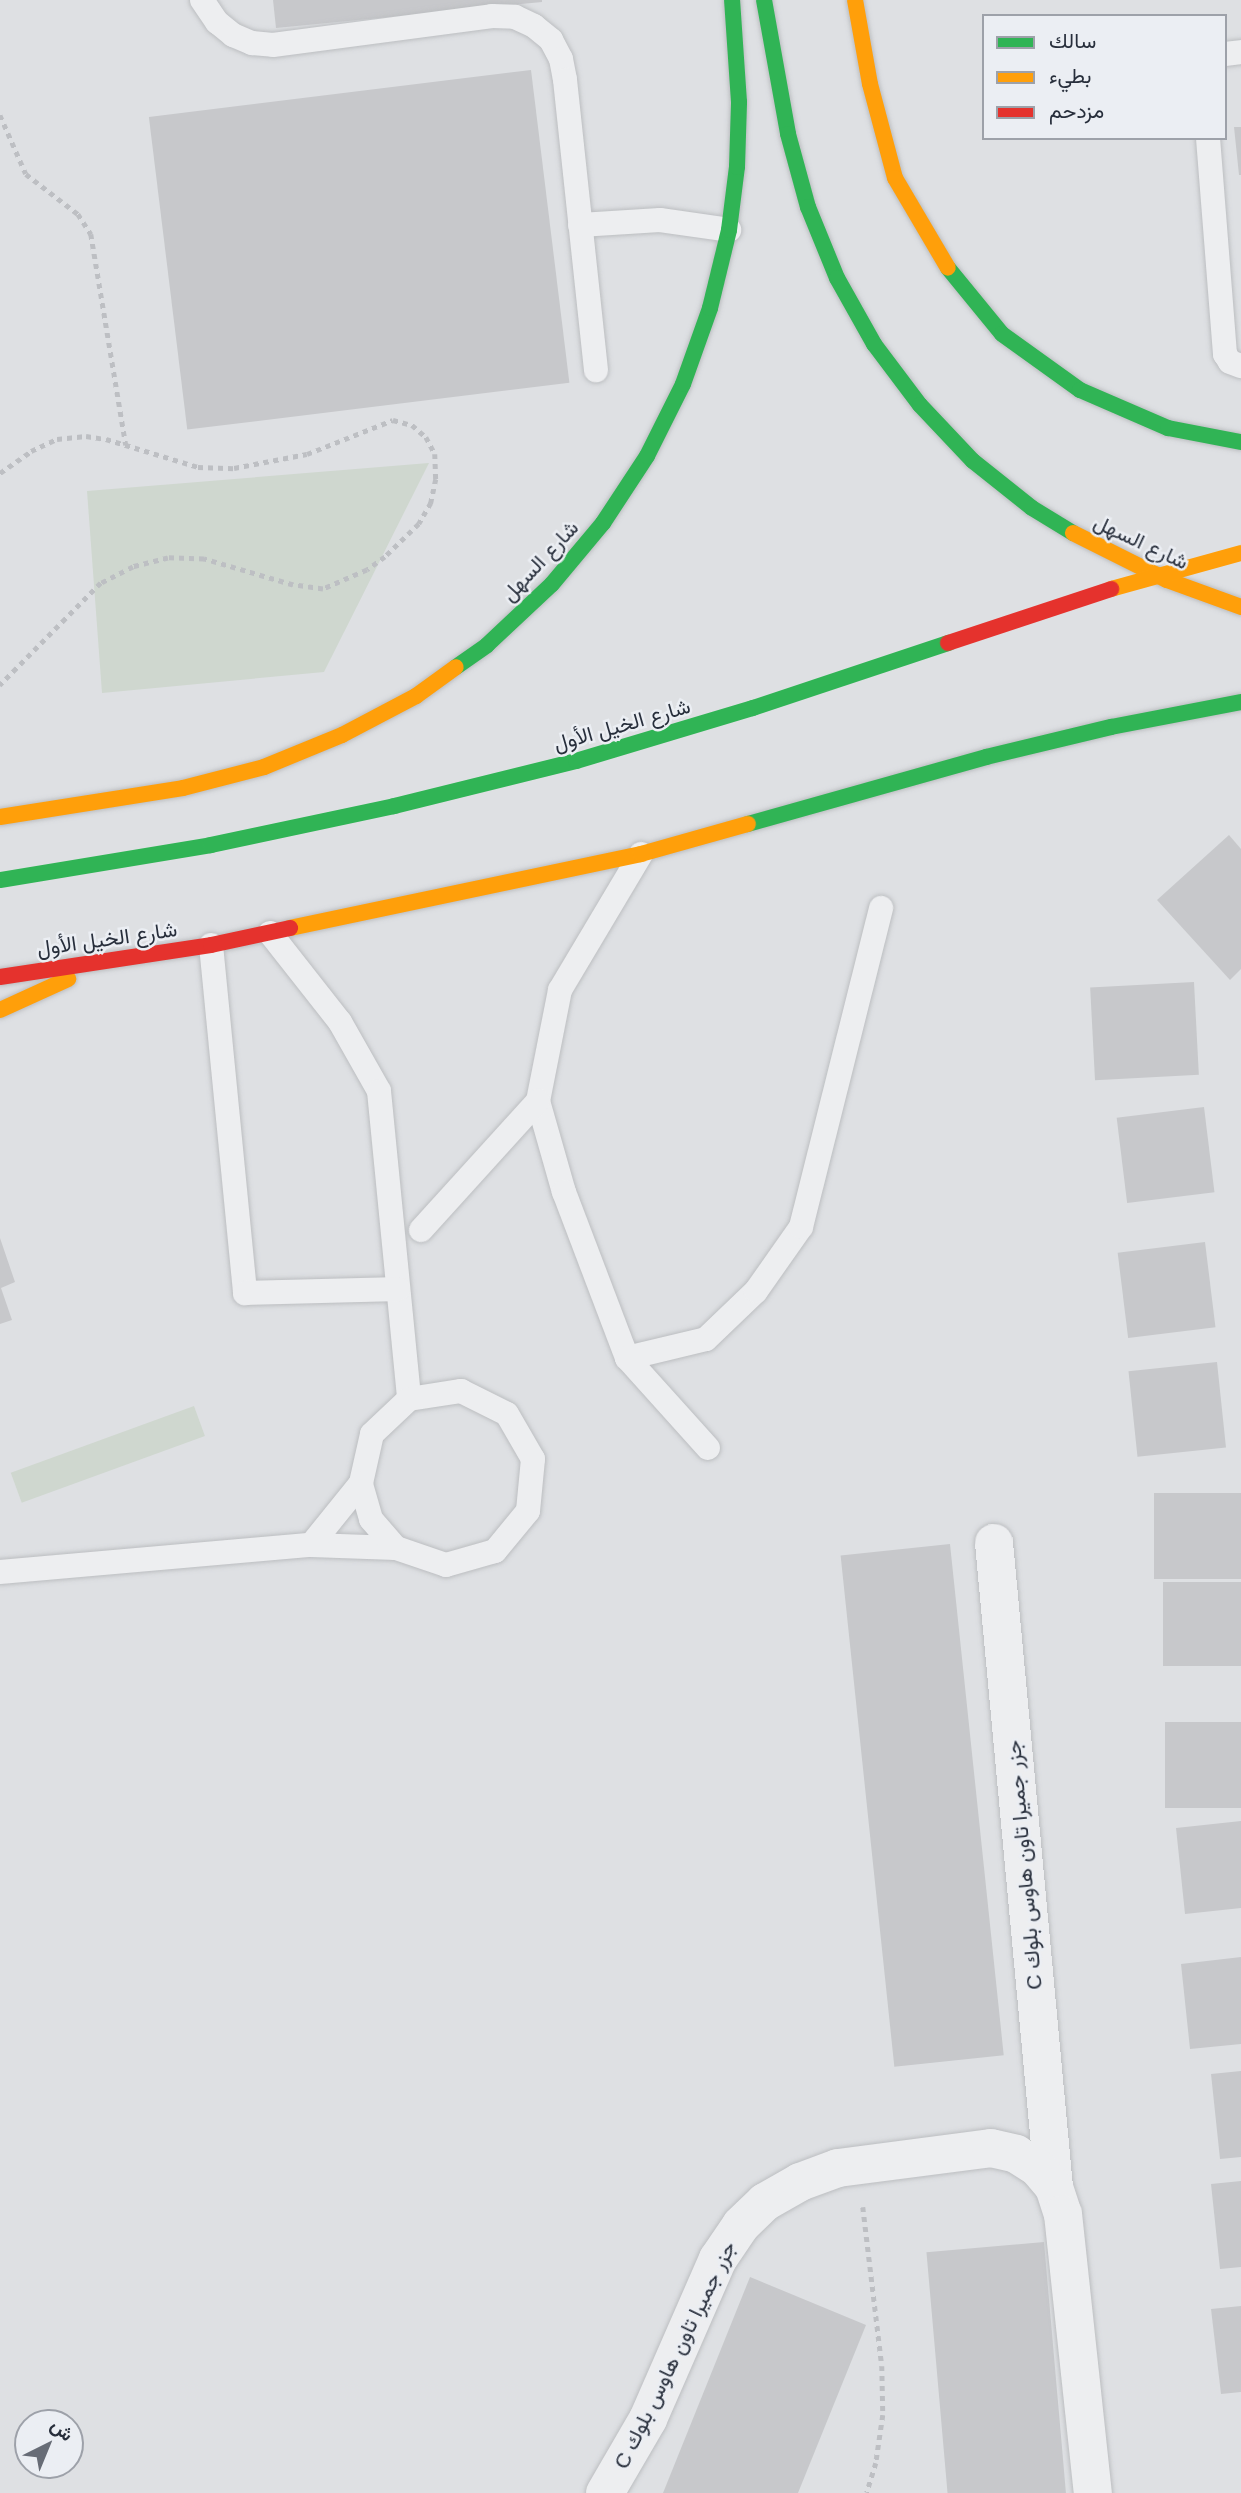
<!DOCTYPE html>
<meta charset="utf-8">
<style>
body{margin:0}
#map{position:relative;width:1241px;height:2493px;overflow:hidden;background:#dee0e3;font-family:Arial,Vazirmatn,sans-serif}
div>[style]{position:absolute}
.green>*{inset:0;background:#cfd7cf;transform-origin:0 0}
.building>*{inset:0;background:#c7c8cb;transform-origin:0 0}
.path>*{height:4.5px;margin-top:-2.25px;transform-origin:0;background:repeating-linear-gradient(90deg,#bdbfc3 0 5px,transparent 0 10px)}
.roads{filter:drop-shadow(0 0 2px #bcbec1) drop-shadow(0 0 2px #bcbec1)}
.lane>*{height:24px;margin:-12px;padding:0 12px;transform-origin:12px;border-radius:12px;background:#edeef0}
.street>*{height:38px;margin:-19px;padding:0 19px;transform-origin:19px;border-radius:19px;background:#edeef0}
.fast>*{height:16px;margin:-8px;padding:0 8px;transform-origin:8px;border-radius:8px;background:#30b455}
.slow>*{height:16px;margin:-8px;padding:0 8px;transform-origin:8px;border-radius:8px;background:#ff9f0a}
.jam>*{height:16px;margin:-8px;padding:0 8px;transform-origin:8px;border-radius:8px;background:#e5322d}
.fast-bridge>*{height:16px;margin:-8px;padding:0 8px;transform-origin:8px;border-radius:8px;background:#30b455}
.slow-bridge>*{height:16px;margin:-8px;padding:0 8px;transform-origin:8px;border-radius:8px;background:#ff9f0a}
.jam-bridge>*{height:16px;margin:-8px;padding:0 8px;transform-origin:8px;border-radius:8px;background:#e5322d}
span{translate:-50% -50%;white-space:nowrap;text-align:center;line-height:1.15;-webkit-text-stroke:5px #ebeef3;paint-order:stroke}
.street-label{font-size:21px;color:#272e3b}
.legend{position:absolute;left:982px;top:14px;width:245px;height:126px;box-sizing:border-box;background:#ebeef3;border:2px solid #9da1a9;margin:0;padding:9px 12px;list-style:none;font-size:21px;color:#272e3b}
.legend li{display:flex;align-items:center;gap:14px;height:35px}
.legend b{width:35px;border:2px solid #9da1a9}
.north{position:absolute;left:14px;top:2409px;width:70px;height:70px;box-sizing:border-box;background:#ebeef3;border:2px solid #9da1a9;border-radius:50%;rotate:43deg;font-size:19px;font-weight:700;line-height:28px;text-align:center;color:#272e3b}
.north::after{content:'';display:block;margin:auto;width:24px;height:32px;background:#676c76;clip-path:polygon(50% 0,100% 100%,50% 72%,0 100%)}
</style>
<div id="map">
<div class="green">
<i style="clip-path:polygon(429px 463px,324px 672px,102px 693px,87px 491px)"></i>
<i style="left:194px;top:1406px;width:32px;height:195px;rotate:70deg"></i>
</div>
<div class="building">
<i style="clip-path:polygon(273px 0,542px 0,542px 2px,276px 28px)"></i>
<i style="left:531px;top:70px;width:315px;height:385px;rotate:83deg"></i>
<i style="clip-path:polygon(1234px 127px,1241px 127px,1241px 175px,1239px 175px)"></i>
<i style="clip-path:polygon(1229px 835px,1241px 849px,1241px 969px,1230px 980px,1157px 900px)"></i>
<i style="left:1194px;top:982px;width:93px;height:104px;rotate:87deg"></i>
<i style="left:1204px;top:1107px;width:86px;height:88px;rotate:83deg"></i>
<i style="clip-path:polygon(0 1238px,15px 1282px,1px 1288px,12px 1320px,0 1324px)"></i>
<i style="left:1205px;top:1242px;width:86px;height:88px;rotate:83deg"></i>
<i style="left:1217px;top:1362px;width:86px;height:89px;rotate:84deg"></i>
<i style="left:1241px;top:1493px;width:86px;height:87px;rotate:90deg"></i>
<i style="left:950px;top:1544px;width:514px;height:110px;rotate:84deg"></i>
<i style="left:1241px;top:1582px;width:84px;height:78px;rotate:90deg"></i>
<i style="left:1241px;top:1722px;width:86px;height:76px;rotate:90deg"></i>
<i style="clip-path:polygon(1241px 1821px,1241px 1908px,1185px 1914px,1176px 1828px)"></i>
<i style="clip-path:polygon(1241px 1957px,1241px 2044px,1190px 2049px,1181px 1964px)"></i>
<i style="clip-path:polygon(1241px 2071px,1241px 2157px,1220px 2159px,1211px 2074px)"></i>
<i style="clip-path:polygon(1241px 2181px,1241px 2267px,1220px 2269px,1211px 2184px)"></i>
<i style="left:1044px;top:2242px;width:252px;height:118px;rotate:85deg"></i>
<i style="clip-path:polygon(750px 2277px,866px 2325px,798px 2493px,663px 2493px)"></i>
<i style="clip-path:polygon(1241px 2306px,1241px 2392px,1221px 2394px,1211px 2309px)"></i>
</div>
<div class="path">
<i style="left:0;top:115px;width:64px;rotate:66.2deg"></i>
<i style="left:26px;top:174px;width:66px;rotate:37.6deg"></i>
<i style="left:78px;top:214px;width:24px;rotate:57deg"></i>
<i style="left:91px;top:234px;width:214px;rotate:80.6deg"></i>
<i style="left:0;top:473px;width:38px;rotate:-35deg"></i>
<i style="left:31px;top:451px;width:29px;rotate:-25deg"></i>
<i style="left:57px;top:439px;width:29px;rotate:-6deg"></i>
<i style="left:86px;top:436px;width:20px;rotate:9deg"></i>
<i style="left:106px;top:439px;width:96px;rotate:16.9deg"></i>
<i style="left:198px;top:467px;width:36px;rotate:2deg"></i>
<i style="left:234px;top:468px;width:74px;rotate:-10.9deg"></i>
<i style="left:307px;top:454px;width:92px;rotate:-21.6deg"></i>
<i style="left:393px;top:420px;width:20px;rotate:15deg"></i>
<i style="left:412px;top:425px;width:18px;rotate:41deg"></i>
<i style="left:426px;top:437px;width:19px;rotate:62deg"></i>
<i style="left:435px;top:454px;width:25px;rotate:88deg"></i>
<i style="left:436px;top:479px;width:25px;rotate:102deg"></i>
<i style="left:431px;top:503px;width:24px;rotate:120deg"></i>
<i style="left:419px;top:524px;width:47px;rotate:135.9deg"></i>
<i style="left:385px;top:557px;width:22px;rotate:144deg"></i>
<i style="left:367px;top:570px;width:48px;rotate:156.6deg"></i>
<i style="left:323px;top:589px;width:30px;rotate:-172deg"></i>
<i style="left:293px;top:585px;width:93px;rotate:-163.7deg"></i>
<i style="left:204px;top:559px;width:36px;rotate:-178deg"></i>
<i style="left:168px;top:558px;width:36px;rotate:166deg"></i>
<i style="left:133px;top:567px;width:36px;rotate:153deg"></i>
<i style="left:101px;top:583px;width:144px;rotate:134.7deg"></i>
<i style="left:863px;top:2207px;width:160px;rotate:83.2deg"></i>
<i style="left:882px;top:2366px;width:49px;rotate:88.8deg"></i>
<i style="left:883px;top:2415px;width:49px;rotate:98.3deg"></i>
<i style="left:876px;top:2463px;width:31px;rotate:107deg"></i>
</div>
<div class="roads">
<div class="lane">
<i style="left:202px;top:0;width:27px;rotate:56deg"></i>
<i style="left:217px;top:22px;width:21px;rotate:39deg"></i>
<i style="left:233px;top:35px;width:21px;rotate:23deg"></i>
<i style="left:252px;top:43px;width:21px;rotate:5deg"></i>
<i style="left:273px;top:45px;width:221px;rotate:-7.5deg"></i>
<i style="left:492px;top:16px;width:23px;rotate:2deg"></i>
<i style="left:515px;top:17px;width:21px;rotate:25deg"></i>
<i style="left:534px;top:26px;width:22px;rotate:39deg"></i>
<i style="left:551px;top:40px;width:21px;rotate:62deg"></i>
<i style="left:561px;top:59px;width:21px;rotate:79deg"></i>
<i style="left:565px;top:80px;width:292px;rotate:83.9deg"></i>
<i style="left:1225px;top:54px;width:16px;rotate:-7deg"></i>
<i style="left:1208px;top:138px;width:217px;rotate:85.5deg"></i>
<i style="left:1225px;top:354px;width:9px;rotate:58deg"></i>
<i style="left:1230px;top:362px;width:12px;rotate:20deg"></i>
<i style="left:580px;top:225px;width:80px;rotate:-3.6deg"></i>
<i style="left:660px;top:220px;width:70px;rotate:8.2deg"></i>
<i style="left:641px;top:854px;width:158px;rotate:120.8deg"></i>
<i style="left:560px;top:990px;width:113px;rotate:101.2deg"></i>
<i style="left:538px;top:1101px;width:95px;rotate:74.1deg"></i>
<i style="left:564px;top:1192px;width:178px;rotate:69.2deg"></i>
<i style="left:627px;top:1358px;width:121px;rotate:48deg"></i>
<i style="left:270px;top:933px;width:113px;rotate:51.8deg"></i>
<i style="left:340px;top:1022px;width:79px;rotate:60.5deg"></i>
<i style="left:379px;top:1091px;width:309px;rotate:84.4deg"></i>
<i style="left:211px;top:945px;width:350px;rotate:84.4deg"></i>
<i style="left:245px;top:1293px;width:153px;rotate:-1.5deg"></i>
<i style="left:421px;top:1230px;width:174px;rotate:-47.8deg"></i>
<i style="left:627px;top:1358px;width:81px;rotate:-13.5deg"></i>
<i style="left:706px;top:1339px;width:69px;rotate:-43.8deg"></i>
<i style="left:756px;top:1291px;width:78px;rotate:-54.9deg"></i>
<i style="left:801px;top:1227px;width:329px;rotate:-75.9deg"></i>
<i style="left:311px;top:1545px;width:85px;rotate:2deg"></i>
<i style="left:0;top:1572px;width:312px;rotate:-5deg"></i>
<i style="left:311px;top:1545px;width:80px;rotate:-51.1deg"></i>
<i style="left:361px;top:1483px;width:50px;rotate:-77.3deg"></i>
<i style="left:372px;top:1434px;width:51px;rotate:-43.4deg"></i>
<i style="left:409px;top:1399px;width:53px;rotate:-8.7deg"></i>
<i style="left:461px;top:1391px;width:51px;rotate:26.6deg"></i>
<i style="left:507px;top:1414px;width:52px;rotate:60deg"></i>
<i style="left:533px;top:1459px;width:52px;rotate:95.5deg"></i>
<i style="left:528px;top:1511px;width:52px;rotate:129.5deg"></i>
<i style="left:495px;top:1551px;width:51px;rotate:164.1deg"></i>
<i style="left:446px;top:1565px;width:53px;rotate:-161.2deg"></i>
<i style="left:396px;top:1548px;width:38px;rotate:-131deg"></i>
<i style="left:371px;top:1519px;width:37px;rotate:-106deg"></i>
</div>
<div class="street">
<i style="left:994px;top:1543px;width:647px;rotate:84.68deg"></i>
<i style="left:605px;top:2493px;width:86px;rotate:-59.8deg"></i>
<i style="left:648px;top:2419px;width:175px;rotate:-66.4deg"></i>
<i style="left:718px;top:2259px;width:41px;rotate:-55.9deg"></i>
<i style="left:741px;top:2225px;width:33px;rotate:-44deg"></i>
<i style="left:765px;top:2202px;width:40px;rotate:-29.7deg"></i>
<i style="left:800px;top:2182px;width:40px;rotate:-20.2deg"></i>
<i style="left:838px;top:2168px;width:154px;rotate:-7.4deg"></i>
<i style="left:991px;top:2148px;width:26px;rotate:13deg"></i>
<i style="left:1016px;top:2154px;width:26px;rotate:32deg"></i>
<i style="left:1038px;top:2168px;width:25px;rotate:50deg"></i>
<i style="left:1054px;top:2187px;width:28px;rotate:72deg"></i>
<i style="left:1063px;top:2214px;width:281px;rotate:83.9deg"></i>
</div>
<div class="fast">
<i style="left:764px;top:0;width:136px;rotate:79.8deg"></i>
<i style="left:788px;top:134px;width:76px;rotate:74.7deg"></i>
<i style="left:808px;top:207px;width:77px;rotate:67.8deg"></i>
<i style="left:837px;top:278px;width:76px;rotate:60.7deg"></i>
<i style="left:874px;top:344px;width:76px;rotate:53deg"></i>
<i style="left:920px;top:405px;width:77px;rotate:46.6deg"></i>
<i style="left:973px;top:461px;width:75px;rotate:38.5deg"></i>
<i style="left:1032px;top:508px;width:48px;rotate:31.4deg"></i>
<i style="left:948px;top:268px;width:85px;rotate:50.7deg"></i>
<i style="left:1002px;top:334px;width:96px;rotate:35.7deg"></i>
<i style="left:1080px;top:390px;width:96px;rotate:23.4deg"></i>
<i style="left:1168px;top:428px;width:74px;rotate:10.9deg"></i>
<i style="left:456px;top:667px;width:38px;rotate:-35deg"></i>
<i style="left:487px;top:645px;width:89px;rotate:-43.2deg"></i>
<i style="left:552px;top:584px;width:80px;rotate:-50.1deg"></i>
<i style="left:603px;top:523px;width:80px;rotate:-56.7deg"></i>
<i style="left:647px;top:456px;width:80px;rotate:-63.4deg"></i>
<i style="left:683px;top:384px;width:81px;rotate:-70.4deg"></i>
<i style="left:710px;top:308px;width:80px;rotate:-76.3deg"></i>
<i style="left:729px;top:230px;width:64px;rotate:-82.8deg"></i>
<i style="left:737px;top:167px;width:65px;rotate:-88.2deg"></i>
<i style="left:739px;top:102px;width:102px;rotate:-93.9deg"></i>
<i style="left:748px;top:824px;width:247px;rotate:-15.7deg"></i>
<i style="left:986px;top:757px;width:129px;rotate:-13.5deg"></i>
<i style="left:1111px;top:727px;width:132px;rotate:-10.9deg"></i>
</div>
<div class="slow">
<i style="left:855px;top:0;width:85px;rotate:79.9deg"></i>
<i style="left:870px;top:84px;width:97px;rotate:75.1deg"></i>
<i style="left:895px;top:178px;width:104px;rotate:59.5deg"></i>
<i style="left:1073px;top:533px;width:105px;rotate:26.6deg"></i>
<i style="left:1167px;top:580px;width:79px;rotate:20deg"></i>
<i style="left:0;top:817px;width:185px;rotate:-9deg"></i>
<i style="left:183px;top:788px;width:84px;rotate:-14.5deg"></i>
<i style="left:264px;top:767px;width:84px;rotate:-22.3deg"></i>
<i style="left:342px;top:735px;width:84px;rotate:-27.8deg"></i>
<i style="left:416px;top:696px;width:49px;rotate:-35.9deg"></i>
<i style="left:290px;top:928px;width:359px;rotate:-11.9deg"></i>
<i style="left:641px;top:854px;width:111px;rotate:-15.7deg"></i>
<i style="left:0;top:1010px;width:75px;rotate:-24.5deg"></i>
</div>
<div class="jam">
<i style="left:0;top:977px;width:213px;rotate:-8.6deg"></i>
<i style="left:211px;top:945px;width:81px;rotate:-12.1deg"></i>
</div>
</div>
<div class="fast-bridge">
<i style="left:0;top:880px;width:214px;rotate:-9.4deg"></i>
<i style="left:211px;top:845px;width:187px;rotate:-12deg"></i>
<i style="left:394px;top:806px;width:187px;rotate:-13.9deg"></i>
<i style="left:576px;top:761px;width:185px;rotate:-16.7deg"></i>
<i style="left:753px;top:708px;width:206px;rotate:-18.4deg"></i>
</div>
<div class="slow-bridge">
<i style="left:1111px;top:589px;width:135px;rotate:-15.5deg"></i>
</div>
<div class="jam-bridge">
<i style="left:948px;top:643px;width:172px;rotate:-18.3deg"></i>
</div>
<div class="street-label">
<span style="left:1141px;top:542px;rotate:25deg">شارع السهل</span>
<span style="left:540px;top:561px;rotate:-47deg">شارع السهل</span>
<span style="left:622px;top:725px;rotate:-16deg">شارع الخيل الأول</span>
<span style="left:107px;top:939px;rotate:-8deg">شارع الخيل الأول</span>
<span style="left:1024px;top:1865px;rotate:-95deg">C جزر جميرا تاون هاوس بلوك</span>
<span style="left:675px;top:2355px;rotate:-64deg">C جزر جميرا تاون هاوس بلوك</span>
</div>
<ul class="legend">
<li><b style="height:9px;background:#30b455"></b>سالك</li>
<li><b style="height:9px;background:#ff9f0a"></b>بطيء</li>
<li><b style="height:9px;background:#e5322d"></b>مزدحم</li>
</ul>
<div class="north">ش</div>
</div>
